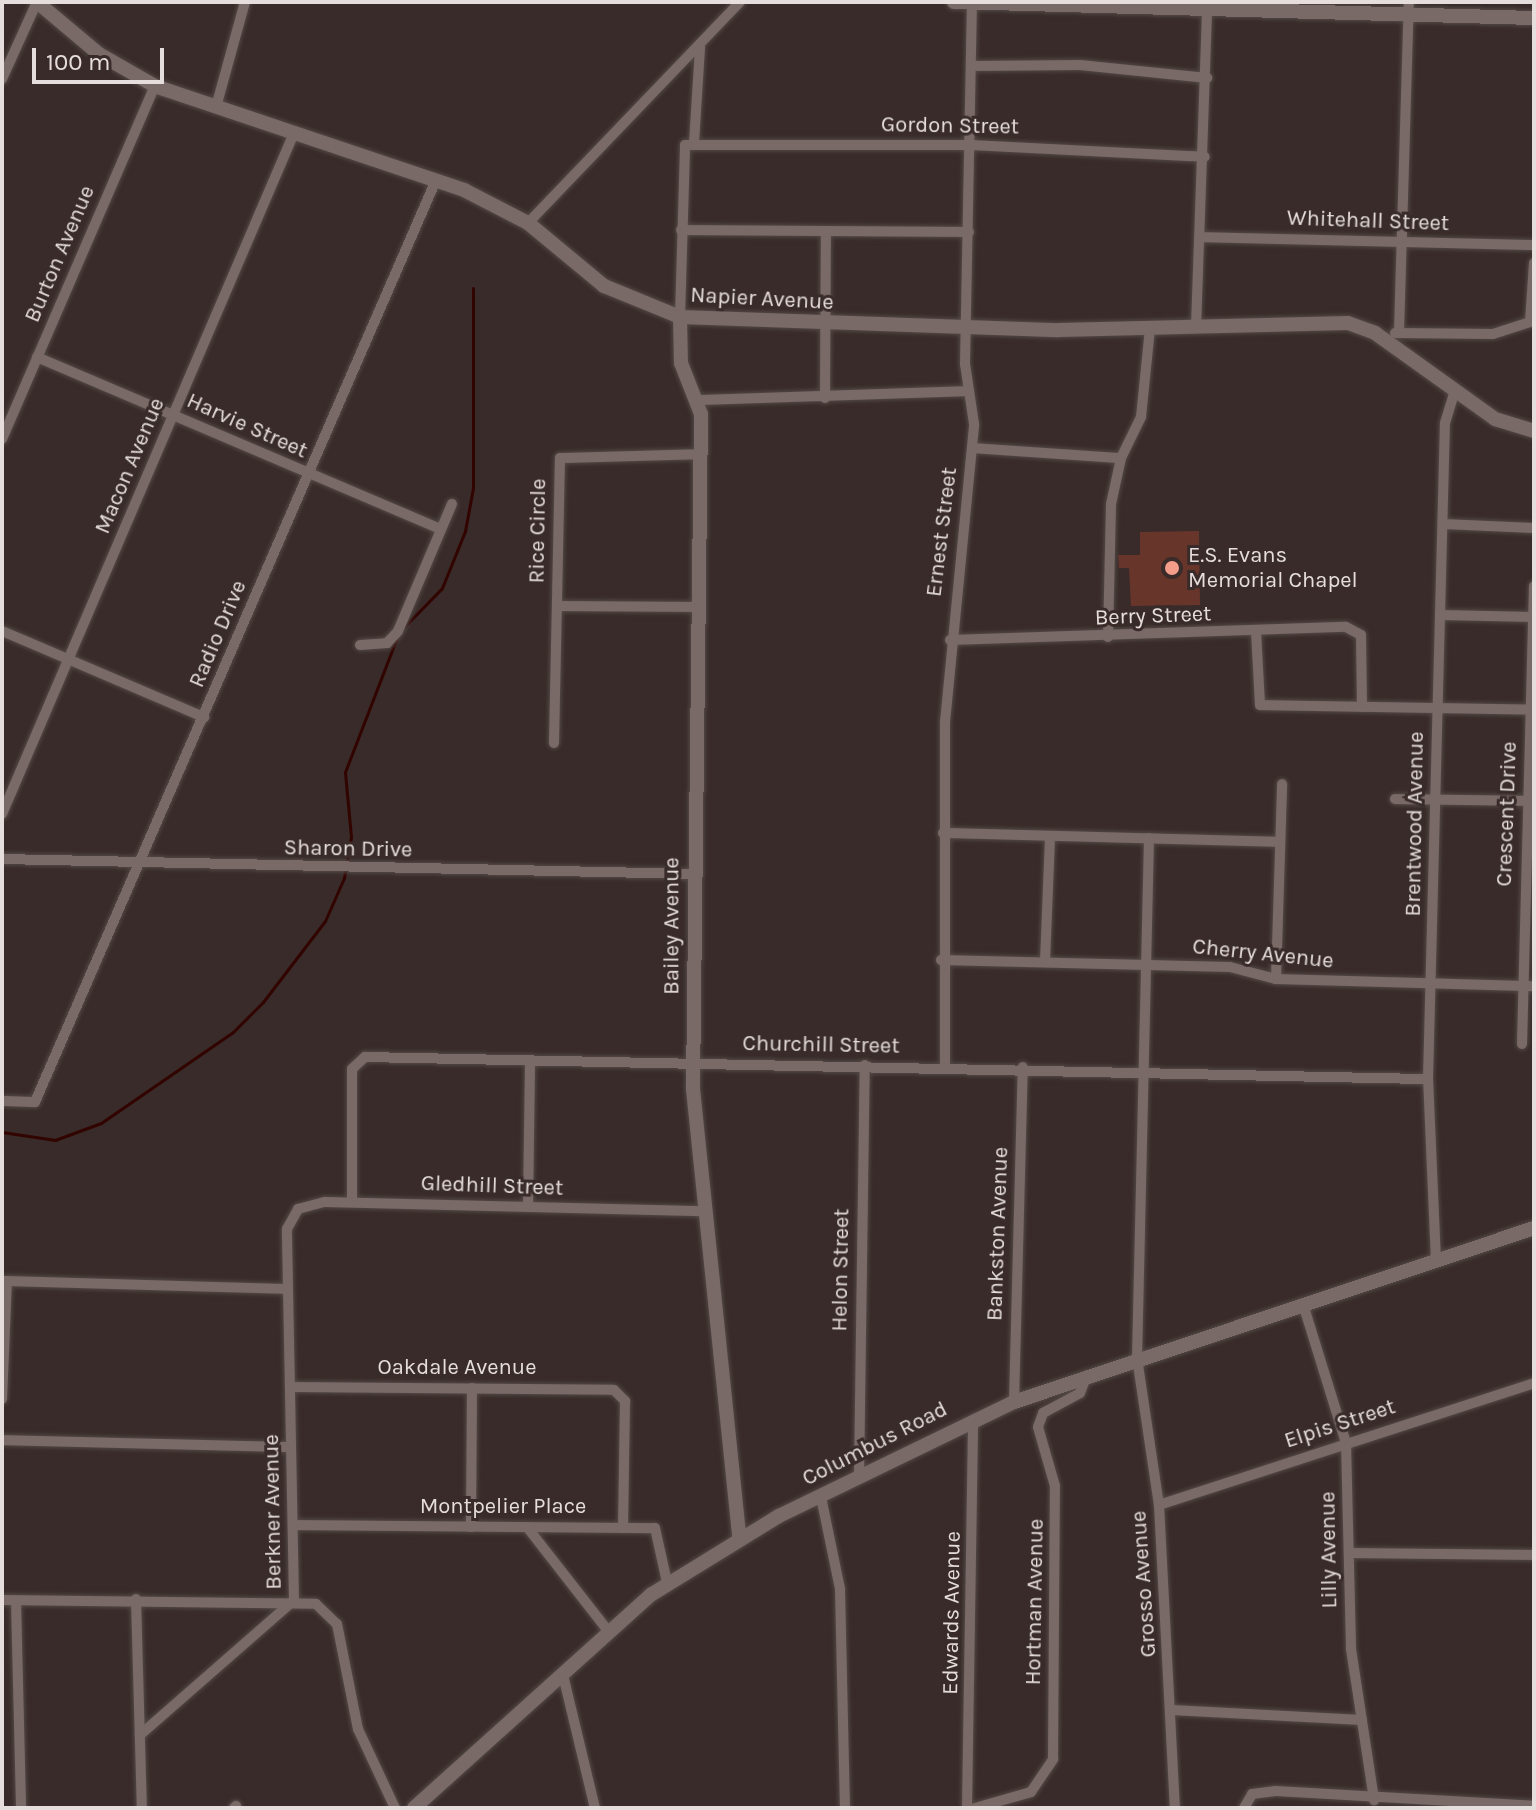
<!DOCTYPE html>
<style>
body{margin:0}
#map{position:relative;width:1536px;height:1810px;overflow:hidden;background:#382b29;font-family:Karla,sans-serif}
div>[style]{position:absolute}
.stream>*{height:3px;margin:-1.5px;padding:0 1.5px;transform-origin:1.5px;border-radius:1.5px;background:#320400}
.building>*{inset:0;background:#68352b}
.roads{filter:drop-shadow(0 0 2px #534946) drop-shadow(0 0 2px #534946)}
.minor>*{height:10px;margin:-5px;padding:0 5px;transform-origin:5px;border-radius:5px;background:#796a67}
.tertiary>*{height:14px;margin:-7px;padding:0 7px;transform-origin:7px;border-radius:7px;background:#796a67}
.dots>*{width:22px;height:22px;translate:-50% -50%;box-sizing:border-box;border:4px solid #382b29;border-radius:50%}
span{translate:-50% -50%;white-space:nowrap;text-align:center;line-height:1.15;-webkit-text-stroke:6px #382b29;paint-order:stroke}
.street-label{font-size:22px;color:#e6dedc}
.poi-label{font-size:22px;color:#e6dedc}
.left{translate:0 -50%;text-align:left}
.frame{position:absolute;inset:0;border:4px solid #e6dedc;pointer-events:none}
.scale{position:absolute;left:32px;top:48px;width:132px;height:36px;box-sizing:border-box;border:4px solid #e6dedc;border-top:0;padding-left:10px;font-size:24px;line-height:28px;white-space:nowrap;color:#e6dedc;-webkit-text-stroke:6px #382b29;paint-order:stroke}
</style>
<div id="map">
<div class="stream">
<i style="left:404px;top:627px;width:54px;rotate:-45.7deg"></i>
<i style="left:442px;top:588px;width:61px;rotate:-68deg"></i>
<i style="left:465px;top:531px;width:44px;rotate:-79.5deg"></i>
<i style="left:473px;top:488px;width:200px;rotate:-90deg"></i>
<i style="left:2px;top:1132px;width:54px;rotate:8.6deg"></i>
<i style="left:55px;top:1140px;width:49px;rotate:-20.3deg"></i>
<i style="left:101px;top:1123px;width:160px;rotate:-34.6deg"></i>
<i style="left:233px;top:1032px;width:42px;rotate:-45deg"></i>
<i style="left:263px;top:1002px;width:102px;rotate:-52.6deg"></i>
<i style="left:325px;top:921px;width:47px;rotate:-66.2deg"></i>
<i style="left:344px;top:878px;width:42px;rotate:-80.3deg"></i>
<i style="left:351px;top:837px;width:65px;rotate:-95.3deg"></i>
<i style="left:345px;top:772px;width:142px;rotate:-68.9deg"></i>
</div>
<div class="building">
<i style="clip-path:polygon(1199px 531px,1200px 605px,1131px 606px,1129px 568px,1119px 568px,1118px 555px,1140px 555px,1140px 532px)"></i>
</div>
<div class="roads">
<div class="minor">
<i style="left:971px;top:66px;width:109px;rotate:-0.5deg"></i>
<i style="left:1080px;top:65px;width:128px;rotate:5.8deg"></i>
<i style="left:2px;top:79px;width:85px;rotate:-65.6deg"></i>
<i style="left:216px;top:107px;width:109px;rotate:-74.6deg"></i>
<i style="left:694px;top:143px;width:96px;rotate:-86.4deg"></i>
<i style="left:528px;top:223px;width:306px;rotate:-46.2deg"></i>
<i style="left:681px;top:230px;width:288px;rotate:0.4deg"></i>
<i style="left:1201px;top:237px;width:333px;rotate:1.4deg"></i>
<i style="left:680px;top:317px;width:172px;rotate:-88.3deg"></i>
<i style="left:685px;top:145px;width:286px"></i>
<i style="left:971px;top:145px;width:234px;rotate:2.9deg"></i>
<i style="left:1530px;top:322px;width:59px;rotate:-86.1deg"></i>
<i style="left:1196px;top:327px;width:323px;rotate:-88deg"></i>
<i style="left:1399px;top:332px;width:330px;rotate:-88.3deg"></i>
<i style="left:1395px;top:333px;width:98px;rotate:0.6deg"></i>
<i style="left:1493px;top:334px;width:39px;rotate:-18deg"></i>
<i style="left:37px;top:357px;width:439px;rotate:23.1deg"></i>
<i style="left:825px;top:398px;width:167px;rotate:-89.7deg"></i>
<i style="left:698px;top:400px;width:268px;rotate:-1.9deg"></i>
<i style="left:2px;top:439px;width:385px;rotate:-66.6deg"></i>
<i style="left:973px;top:448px;width:148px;rotate:3.9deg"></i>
<i style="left:1443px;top:524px;width:91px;rotate:2.5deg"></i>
<i style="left:557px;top:606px;width:142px;rotate:0.4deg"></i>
<i style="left:1441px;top:615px;width:93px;rotate:1.2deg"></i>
<i style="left:2px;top:631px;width:220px;rotate:23.1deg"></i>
<i style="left:1256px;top:631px;width:74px;rotate:86.9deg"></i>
<i style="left:1260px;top:705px;width:274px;rotate:1deg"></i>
<i style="left:1108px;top:637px;width:133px;rotate:-88.7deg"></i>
<i style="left:1111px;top:504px;width:47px;rotate:-77.7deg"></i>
<i style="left:1121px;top:458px;width:46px;rotate:-64deg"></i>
<i style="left:1141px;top:417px;width:88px;rotate:-84.2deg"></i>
<i style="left:950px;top:640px;width:396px;rotate:-1.9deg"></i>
<i style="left:1346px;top:627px;width:17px;rotate:28deg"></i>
<i style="left:1361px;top:635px;width:72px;rotate:89.2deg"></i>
<i style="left:360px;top:645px;width:27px;rotate:-4deg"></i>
<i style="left:387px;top:643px;width:16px;rotate:-47deg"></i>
<i style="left:398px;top:631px;width:138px;rotate:-67deg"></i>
<i style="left:554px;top:743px;width:285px;rotate:-88.8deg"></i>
<i style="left:560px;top:458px;width:141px;rotate:-1.6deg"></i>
<i style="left:1395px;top:799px;width:137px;rotate:0.8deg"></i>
<i style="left:2px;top:814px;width:741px;rotate:-66.79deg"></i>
<i style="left:943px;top:833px;width:337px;rotate:1.5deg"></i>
<i style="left:1149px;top:838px;width:520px;rotate:91.32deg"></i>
<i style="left:1137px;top:1358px;width:149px;rotate:81.5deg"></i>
<i style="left:1159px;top:1505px;width:303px;rotate:87deg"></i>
<i style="left:2px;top:859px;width:692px;rotate:1.24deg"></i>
<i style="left:941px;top:960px;width:289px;rotate:1.4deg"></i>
<i style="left:1230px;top:967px;width:48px;rotate:14.6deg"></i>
<i style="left:1276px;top:979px;width:258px;rotate:1.6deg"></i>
<i style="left:1045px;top:962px;width:126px;rotate:-87.7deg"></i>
<i style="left:1276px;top:979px;width:195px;rotate:-88.2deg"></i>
<i style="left:1522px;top:1044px;width:458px;rotate:-88.5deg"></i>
<i style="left:945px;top:1067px;width:345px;rotate:-90deg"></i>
<i style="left:945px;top:722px;width:299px;rotate:-84.4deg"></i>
<i style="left:974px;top:424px;width:61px;rotate:-98.5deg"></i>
<i style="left:965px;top:364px;width:361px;rotate:-88.9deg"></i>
<i style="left:2px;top:1101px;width:33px;rotate:2deg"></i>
<i style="left:35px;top:1102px;width:1005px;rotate:-66.49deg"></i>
<i style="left:352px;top:1202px;width:133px;rotate:-90deg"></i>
<i style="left:352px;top:1069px;width:18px;rotate:-43deg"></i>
<i style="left:365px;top:1057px;width:1063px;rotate:1.19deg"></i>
<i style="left:528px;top:1207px;width:146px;rotate:-89.2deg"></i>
<i style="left:1436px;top:1261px;width:182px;rotate:-92.5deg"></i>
<i style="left:1428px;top:1079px;width:656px;rotate:-88.52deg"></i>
<i style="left:1445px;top:423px;width:34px;rotate:-73deg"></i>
<i style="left:2px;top:1281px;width:286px;rotate:1.6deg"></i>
<i style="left:1303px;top:1304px;width:145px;rotate:72.8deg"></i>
<i style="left:1346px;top:1443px;width:206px;rotate:88.6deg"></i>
<i style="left:1351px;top:1649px;width:153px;rotate:81.3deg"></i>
<i style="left:290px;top:1387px;width:324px;rotate:0.5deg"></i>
<i style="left:614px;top:1390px;width:16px;rotate:45deg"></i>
<i style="left:625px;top:1401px;width:127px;rotate:90.9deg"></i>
<i style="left:2px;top:1399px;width:118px;rotate:-87.6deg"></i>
<i style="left:1014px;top:1402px;width:335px;rotate:-88.5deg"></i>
<i style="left:2px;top:1440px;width:289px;rotate:1.4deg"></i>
<i style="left:859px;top:1476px;width:411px;rotate:-89.2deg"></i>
<i style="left:821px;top:1497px;width:94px;rotate:78.3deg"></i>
<i style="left:840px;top:1589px;width:219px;rotate:88.7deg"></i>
<i style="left:1159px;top:1505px;width:394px;rotate:-18deg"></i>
<i style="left:294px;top:1525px;width:361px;rotate:0.5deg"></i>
<i style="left:655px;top:1528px;width:55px;rotate:77.5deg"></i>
<i style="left:471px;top:1527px;width:139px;rotate:-89.6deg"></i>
<i style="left:527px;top:1527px;width:133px;rotate:52deg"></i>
<i style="left:1353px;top:1553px;width:181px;rotate:0.6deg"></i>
<i style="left:136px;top:1599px;width:209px;rotate:88.4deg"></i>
<i style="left:2px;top:1600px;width:314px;rotate:0.7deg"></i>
<i style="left:316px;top:1604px;width:29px;rotate:44deg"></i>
<i style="left:337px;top:1624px;width:107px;rotate:78.7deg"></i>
<i style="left:358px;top:1729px;width:87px;rotate:64.9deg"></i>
<i style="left:294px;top:1600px;width:371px;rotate:-91.1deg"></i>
<i style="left:287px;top:1229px;width:23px;rotate:-61deg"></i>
<i style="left:298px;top:1209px;width:28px;rotate:-15deg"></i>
<i style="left:325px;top:1202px;width:379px;rotate:1.4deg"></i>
<i style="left:16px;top:1601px;width:207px;rotate:88.6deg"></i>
<i style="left:563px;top:1675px;width:137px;rotate:76.5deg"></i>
<i style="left:1172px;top:1710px;width:190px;rotate:3deg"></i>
<i style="left:140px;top:1735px;width:205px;rotate:-41.2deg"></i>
<i style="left:234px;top:1808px;width:3px;rotate:-45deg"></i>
<i style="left:967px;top:1808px;width:388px;rotate:-89.1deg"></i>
<i style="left:975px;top:1808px;width:58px;rotate:-15.9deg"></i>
<i style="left:1031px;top:1792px;width:40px;rotate:-56deg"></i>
<i style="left:1053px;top:1759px;width:273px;rotate:-89.6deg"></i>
<i style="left:1055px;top:1486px;width:61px;rotate:-106.1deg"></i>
<i style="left:1038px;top:1427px;width:15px;rotate:-70deg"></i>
<i style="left:1043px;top:1413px;width:42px;rotate:-28.4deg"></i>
<i style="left:1080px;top:1393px;width:19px;rotate:-69deg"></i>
<i style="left:1244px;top:1808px;width:16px;rotate:-60deg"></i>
<i style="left:1252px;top:1794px;width:24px;rotate:-7deg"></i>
<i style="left:1276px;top:1791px;width:258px;rotate:3.3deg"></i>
</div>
<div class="tertiary">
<i style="left:37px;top:2px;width:81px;rotate:40deg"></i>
<i style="left:99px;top:54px;width:64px;rotate:29.7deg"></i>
<i style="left:155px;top:86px;width:326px;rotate:18.6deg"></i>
<i style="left:464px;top:190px;width:72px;rotate:27.3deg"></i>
<i style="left:528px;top:223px;width:99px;rotate:39.7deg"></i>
<i style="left:604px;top:286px;width:82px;rotate:22.2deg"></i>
<i style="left:680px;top:317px;width:379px;rotate:2deg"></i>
<i style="left:1059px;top:330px;width:289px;rotate:-1.4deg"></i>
<i style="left:1348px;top:323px;width:29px;rotate:20deg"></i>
<i style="left:1375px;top:333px;width:148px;rotate:35.6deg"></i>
<i style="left:1495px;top:419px;width:41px;rotate:17.1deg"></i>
<i style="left:954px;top:2px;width:580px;rotate:1.58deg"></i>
<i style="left:680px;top:317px;width:46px;rotate:88.8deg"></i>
<i style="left:681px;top:363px;width:55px;rotate:68.6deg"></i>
<i style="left:701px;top:414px;width:675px;rotate:90.68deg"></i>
<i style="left:693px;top:1089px;width:450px;rotate:84.1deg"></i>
<i style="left:414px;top:1808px;width:320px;rotate:-42deg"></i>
<i style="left:652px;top:1594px;width:149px;rotate:-31.6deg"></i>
<i style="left:779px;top:1516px;width:261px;rotate:-25.9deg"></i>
<i style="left:1014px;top:1402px;width:548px;rotate:-18.5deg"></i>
</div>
</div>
<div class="dots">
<i style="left:1172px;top:568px;background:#f49d8b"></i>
</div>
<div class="street-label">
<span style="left:950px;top:126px;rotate:1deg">Gordon Street</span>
<span style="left:1368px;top:221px;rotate:2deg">Whitehall Street</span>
<span style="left:60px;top:254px;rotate:-67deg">Burton Avenue</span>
<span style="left:762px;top:299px;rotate:3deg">Napier Avenue</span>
<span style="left:247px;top:426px;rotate:24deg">Harvie Street</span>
<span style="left:130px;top:466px;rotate:-67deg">Macon Avenue</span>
<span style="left:538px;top:531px;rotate:-89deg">Rice Circle</span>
<span style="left:942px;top:532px;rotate:-83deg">Ernest Street</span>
<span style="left:1153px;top:616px;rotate:-2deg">Berry Street</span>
<span style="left:218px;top:634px;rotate:-67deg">Radio Drive</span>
<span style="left:1507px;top:814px;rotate:-88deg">Crescent Drive</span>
<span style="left:1415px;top:824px;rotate:-89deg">Brentwood Avenue</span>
<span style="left:348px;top:849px;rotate:1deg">Sharon Drive</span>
<span style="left:672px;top:926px;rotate:-90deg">Bailey Avenue</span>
<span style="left:1263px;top:954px;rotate:6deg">Cherry Avenue</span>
<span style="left:821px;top:1045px;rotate:1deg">Churchill Street</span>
<span style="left:492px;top:1186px;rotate:2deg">Gledhill Street</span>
<span style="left:998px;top:1234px;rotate:-88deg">Bankston Avenue</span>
<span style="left:841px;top:1270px;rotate:-89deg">Helon Street</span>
<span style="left:457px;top:1368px">Oakdale Avenue</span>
<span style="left:1340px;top:1424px;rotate:-18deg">Elpis Street</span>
<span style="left:875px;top:1444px;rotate:-27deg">Columbus Road</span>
<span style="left:503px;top:1507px">Montpelier Place</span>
<span style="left:273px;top:1512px;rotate:-91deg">Berkner Avenue</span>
<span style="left:1329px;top:1550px;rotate:-91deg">Lilly Avenue</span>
<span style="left:1144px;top:1584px;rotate:-94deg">Grosso Avenue</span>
<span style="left:1035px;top:1602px;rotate:-89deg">Hortman Avenue</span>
<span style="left:952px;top:1613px;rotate:-89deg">Edwards Avenue</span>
</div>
<div class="poi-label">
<span class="left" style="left:1188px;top:568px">E.S. Evans<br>Memorial Chapel</span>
</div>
<div class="frame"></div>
<div class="scale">100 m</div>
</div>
